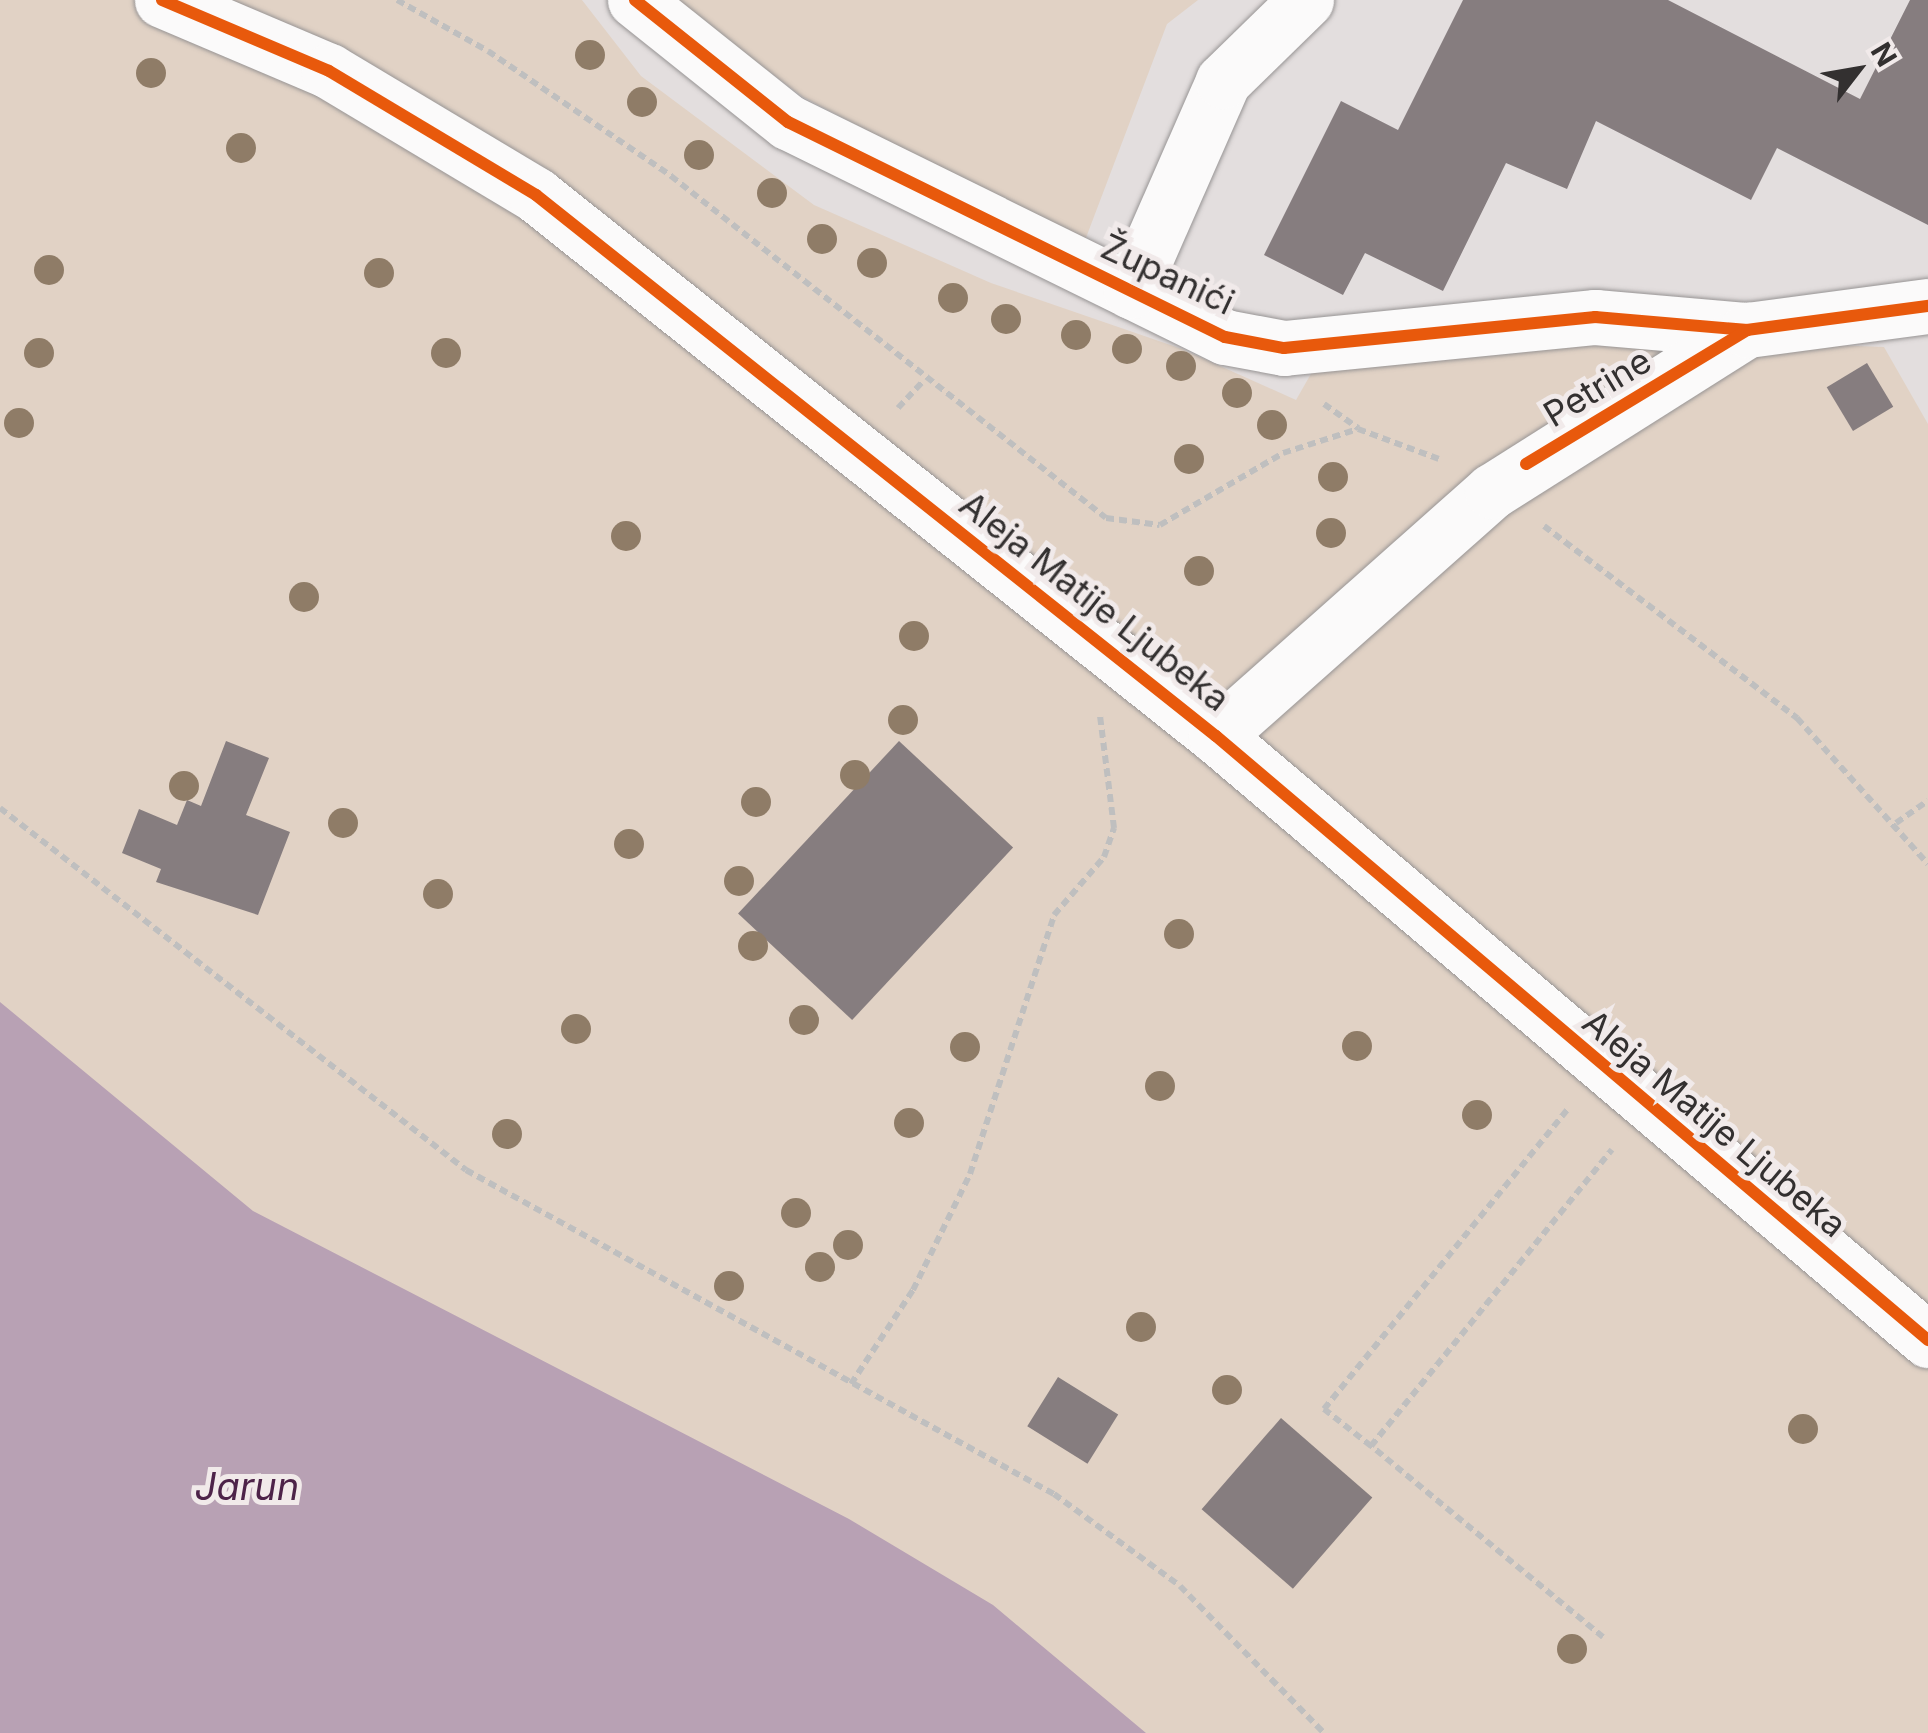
<!DOCTYPE html>
<meta charset="utf-8">
<style>
body{margin:0}
#map{position:relative;width:1928px;height:1733px;overflow:hidden;background:#e3dede;font-family:Inter,sans-serif}
div>[style]{position:absolute}
.green>*{inset:0;background:#e1d2c5}
.water>*{inset:0;background:#b8a1b4}
.building>*{inset:0;background:#867d7f;transform-origin:0 0}
.path>*{height:6px;margin-top:-3px;transform-origin:0;background:repeating-linear-gradient(90deg,#bfbfbf 0 8px,transparent 0 13px)}
.roads{filter:drop-shadow(0 0 2px #979494) drop-shadow(0 0 2px #979494)}
.minor>*{height:55px;margin:-27.5px;padding:0 27.5px;transform-origin:27.5px;border-radius:27.5px;background:#fbfafa}
.cycleway>*{height:12px;margin:-6px;padding:0 6px;transform-origin:6px;border-radius:6px;background:#e8590c}
.trees>*{width:30px;height:30px;margin:-15px;border-radius:50%;background:#8f7c67}
span{translate:-50% -50%;white-space:nowrap;text-align:center;line-height:1.15;-webkit-text-stroke:10px #f1eaea;paint-order:stroke}
.street-label{font-size:35px;color:#333030}
.water-label{font-size:38px;color:#4d2349;font-style:italic}
.north{position:absolute;left:1808px;top:20px;width:100px;height:100px;-webkit-text-stroke:8px #f1eaea;paint-order:stroke;rotate:59deg;font-size:28px;font-weight:700;line-height:40px;text-align:center;color:#333030}
.north::after{content:'';display:block;margin:auto;width:35px;height:45px;background:#333030;clip-path:polygon(50% 0,100% 100%,50% 72%,0 100%)}
</style>
<div id="map">
<div class="green">
<i style="clip-path:polygon(0 0,582px 0,641px 76px,814px 205px,991px 283px,1182px 349px,1296px 400px,1316px 365px,1640px 338px,1884px 347px,1928px 424px,1928px 1733px,0 1733px)"></i>
<i style="clip-path:polygon(674px 0,1198px 0,1167px 24px,1084px 243px,803px 97px)"></i>
</div>
<div class="water">
<i style="clip-path:polygon(0 1002px,253px 1211px,849px 1519px,993px 1605px,1146px 1733px,0 1733px)"></i>
</div>
<div class="building">
<i style="clip-path:polygon(1463px 0,1668px 0,1860px 99px,1910px 0,1928px 0,1928px 225px,1777px 148px,1751px 200px,1596px 121px,1567px 189px,1506px 163px,1443px 291px,1365px 253px,1343px 295px,1264px 255px,1341px 101px,1398px 130px)"></i>
<i style="left:1867px;top:363px;width:51px;height:47px;rotate:59deg"></i>
<i style="clip-path:polygon(226px 741px,269px 758px,246px 815px,290px 832px,258px 915px,156px 882px,161px 869px,122px 853px,139px 809px,177px 825px,187px 800px,201px 806px)"></i>
<i style="left:899px;top:741px;width:156px;height:236px;rotate:43deg"></i>
<i style="left:1058px;top:1377px;width:71px;height:58px;rotate:32deg"></i>
<i style="left:1281px;top:1418px;width:121px;height:121px;rotate:41deg"></i>
</div>
<div class="path">
<i style="left:397px;top:0;width:104px;rotate:29.3deg"></i>
<i style="left:488px;top:51px;width:222px;rotate:34.3deg"></i>
<i style="left:671px;top:176px;width:553px;rotate:38.17deg"></i>
<i style="left:1106px;top:518px;width:54px;rotate:7.4deg"></i>
<i style="left:1160px;top:525px;width:143px;rotate:-30.3deg"></i>
<i style="left:1283px;top:453px;width:79px;rotate:-17.7deg"></i>
<i style="left:1358px;top:429px;width:86px;rotate:20.3deg"></i>
<i style="left:1324px;top:404px;width:42px;rotate:35.2deg"></i>
<i style="left:898px;top:408px;width:37px;rotate:-47deg"></i>
<i style="left:1544px;top:526px;width:318px;rotate:37.2deg"></i>
<i style="left:1797px;top:718px;width:196px;rotate:48.1deg"></i>
<i style="left:0;top:808px;width:590px;rotate:37.84deg"></i>
<i style="left:466px;top:1170px;width:671px;rotate:28.86deg"></i>
<i style="left:1054px;top:1494px;width:156px;rotate:36.1deg"></i>
<i style="left:1180px;top:1586px;width:206px;rotate:45.6deg"></i>
<i style="left:1896px;top:823px;width:39px;rotate:-35deg"></i>
<i style="left:851px;top:1384px;width:113px;rotate:-56.6deg"></i>
<i style="left:913px;top:1290px;width:129px;rotate:-63.8deg"></i>
<i style="left:970px;top:1174px;width:272px;rotate:-72deg"></i>
<i style="left:1054px;top:915px;width:77px;rotate:-49.2deg"></i>
<i style="left:1104px;top:857px;width:31px;rotate:-71deg"></i>
<i style="left:1114px;top:828px;width:113px;rotate:-97.1deg"></i>
<i style="left:1371px;top:1446px;width:60px;rotate:-141.8deg"></i>
<i style="left:1324px;top:1409px;width:389px;rotate:-50.9deg"></i>
<i style="left:1603px;top:1637px;width:301px;rotate:-140.5deg"></i>
<i style="left:1371px;top:1446px;width:382px;rotate:-50.9deg"></i>
</div>
<div class="roads">
<div class="minor">
<i style="left:162px;top:0;width:181px;rotate:23deg"></i>
<i style="left:329px;top:71px;width:241px;rotate:30.9deg"></i>
<i style="left:536px;top:195px;width:869px;rotate:38.51deg"></i>
<i style="left:1216px;top:736px;width:934px;rotate:40.31deg"></i>
<i style="left:635px;top:0;width:196px;rotate:38.6deg"></i>
<i style="left:788px;top:122px;width:487px;rotate:26.2deg"></i>
<i style="left:1225px;top:337px;width:60px;rotate:10.6deg"></i>
<i style="left:1284px;top:348px;width:313px;rotate:-5.7deg"></i>
<i style="left:1595px;top:317px;width:153px;rotate:4.9deg"></i>
<i style="left:1131px;top:291px;width:229px;rotate:-66.3deg"></i>
<i style="left:1223px;top:81px;width:116px;rotate:-44.3deg"></i>
<i style="left:1216px;top:736px;width:369px;rotate:-41.6deg"></i>
<i style="left:1492px;top:491px;width:302px;rotate:-32.3deg"></i>
<i style="left:1747px;top:330px;width:183px;rotate:-7.6deg"></i>
</div>
</div>
<div class="cycleway">
<i style="left:162px;top:0;width:181px;rotate:23deg"></i>
<i style="left:329px;top:71px;width:241px;rotate:30.9deg"></i>
<i style="left:536px;top:195px;width:869px;rotate:38.51deg"></i>
<i style="left:1216px;top:736px;width:934px;rotate:40.31deg"></i>
<i style="left:635px;top:0;width:196px;rotate:38.6deg"></i>
<i style="left:788px;top:122px;width:487px;rotate:26.2deg"></i>
<i style="left:1225px;top:337px;width:60px;rotate:10.6deg"></i>
<i style="left:1284px;top:348px;width:313px;rotate:-5.7deg"></i>
<i style="left:1595px;top:317px;width:153px;rotate:4.9deg"></i>
<i style="left:1526px;top:464px;width:258px;rotate:-31.2deg"></i>
<i style="left:1747px;top:330px;width:183px;rotate:-7.6deg"></i>
</div>
<div class="trees">
<i style="left:590px;top:55px"></i>
<i style="left:151px;top:73px"></i>
<i style="left:642px;top:102px"></i>
<i style="left:241px;top:148px"></i>
<i style="left:699px;top:155px"></i>
<i style="left:772px;top:193px"></i>
<i style="left:822px;top:239px"></i>
<i style="left:872px;top:263px"></i>
<i style="left:49px;top:270px"></i>
<i style="left:379px;top:273px"></i>
<i style="left:953px;top:298px"></i>
<i style="left:1006px;top:319px"></i>
<i style="left:1076px;top:335px"></i>
<i style="left:1127px;top:349px"></i>
<i style="left:39px;top:353px"></i>
<i style="left:446px;top:353px"></i>
<i style="left:1181px;top:366px"></i>
<i style="left:1237px;top:393px"></i>
<i style="left:19px;top:423px"></i>
<i style="left:1272px;top:425px"></i>
<i style="left:1189px;top:459px"></i>
<i style="left:1333px;top:477px"></i>
<i style="left:1331px;top:533px"></i>
<i style="left:626px;top:536px"></i>
<i style="left:1199px;top:571px"></i>
<i style="left:304px;top:597px"></i>
<i style="left:914px;top:636px"></i>
<i style="left:903px;top:720px"></i>
<i style="left:855px;top:775px"></i>
<i style="left:184px;top:786px"></i>
<i style="left:756px;top:802px"></i>
<i style="left:343px;top:823px"></i>
<i style="left:629px;top:844px"></i>
<i style="left:739px;top:881px"></i>
<i style="left:438px;top:894px"></i>
<i style="left:1179px;top:934px"></i>
<i style="left:753px;top:946px"></i>
<i style="left:804px;top:1020px"></i>
<i style="left:576px;top:1029px"></i>
<i style="left:1357px;top:1046px"></i>
<i style="left:965px;top:1047px"></i>
<i style="left:1160px;top:1086px"></i>
<i style="left:1477px;top:1115px"></i>
<i style="left:909px;top:1123px"></i>
<i style="left:507px;top:1134px"></i>
<i style="left:796px;top:1213px"></i>
<i style="left:848px;top:1245px"></i>
<i style="left:820px;top:1267px"></i>
<i style="left:729px;top:1286px"></i>
<i style="left:1141px;top:1327px"></i>
<i style="left:1227px;top:1390px"></i>
<i style="left:1803px;top:1429px"></i>
<i style="left:1572px;top:1649px"></i>
</div>
<div class="street-label">
<span style="left:1168px;top:274px;rotate:25deg">Županići</span>
<span style="left:1597px;top:387px;rotate:-31deg">Petrine</span>
<span style="left:1095px;top:601px;rotate:38deg">Aleja Matije Ljubeka</span>
<span style="left:1715px;top:1123px;rotate:40deg">Aleja Matije Ljubeka</span>
</div>
<div class="water-label">
<span style="left:247px;top:1487px">Jarun</span>
</div>
<div class="north">N</div>
</div>
